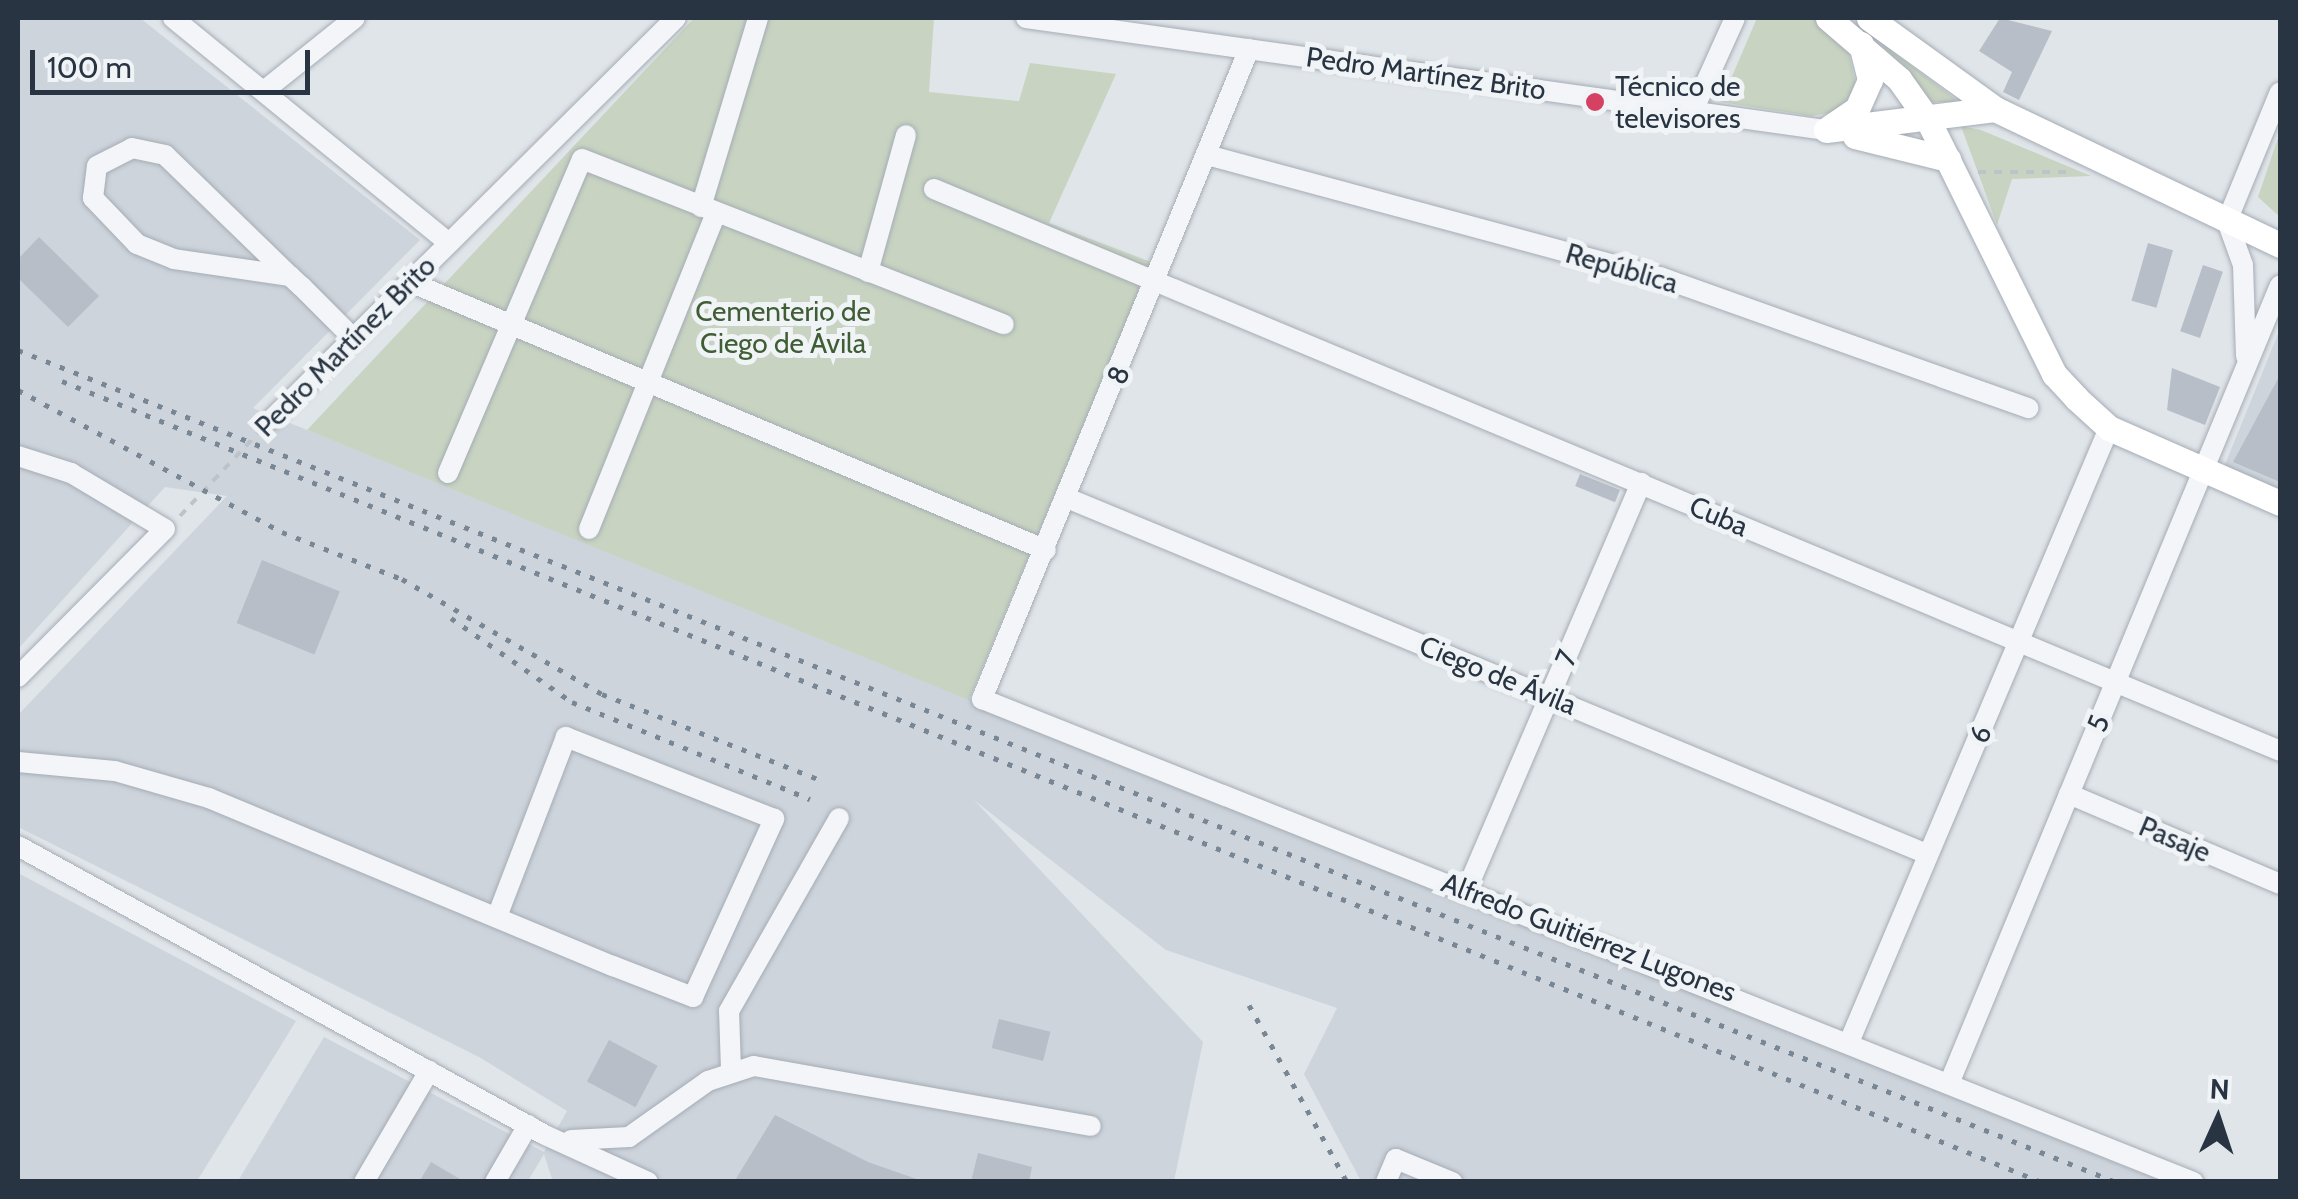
<!DOCTYPE html>
<meta charset="utf-8">
<style>
body{margin:0}
#map{position:relative;width:2298px;height:1199px;overflow:hidden;background:#e0e5ea;font-family:Cabin,sans-serif}
div>[style]{position:absolute}
.built>*{inset:0;background:#ced4dc}
.green>*{inset:0;background:#c8d4c1}
.building>*{inset:0;background:#b7bec7;transform-origin:0 0}
.path>*{height:4px;margin-top:-2px;transform-origin:0;background:repeating-linear-gradient(90deg,#bec3c9 0 8px,transparent 0 16px)}
.roads{filter:drop-shadow(0 0 2px #a5acb4) drop-shadow(0 0 2px #a5acb4)}
.minor>*{height:20px;margin:-10px;padding:0 10px;transform-origin:10px;border-radius:10px;background:#f3f5f8}
.major>*{height:25px;margin:-12.5px;padding:0 12.5px;transform-origin:12.5px;border-radius:12.5px;background:#fff}
.rail>*{height:5px;margin-top:-2.5px;transform-origin:0;background:repeating-linear-gradient(90deg,#798694 0 5px,transparent 0 15px)}
.dots>*{width:28px;height:28px;translate:-50% -50%;box-sizing:border-box;border:5px solid #f0f4f7;border-radius:50%}
span{translate:-50% -50%;white-space:nowrap;text-align:center;line-height:1.15;-webkit-text-stroke:10px #f0f4f7;paint-order:stroke}
.street-label{font-size:28px;color:#283442}
.poi-label{font-size:28px;color:#283442}
.left{translate:0 -50%;text-align:left}
.park-label{font-size:28px;color:#405e35}
.frame{position:absolute;inset:0;border:20px solid #283442;pointer-events:none}
.north{position:absolute;left:2168px;top:1069px;width:100px;height:100px;-webkit-text-stroke:8px #f0f4f7;paint-order:stroke;rotate:3deg;font-size:28px;font-weight:700;line-height:40px;text-align:center;color:#283442}
.north::after{content:'';display:block;margin:auto;width:35px;height:45px;background:#283442;clip-path:polygon(50% 0,100% 100%,50% 72%,0 100%)}
.scale{position:absolute;left:30px;top:50px;width:280px;height:45px;box-sizing:border-box;border:5px solid #283442;border-top:0;padding-left:12px;font-size:30px;line-height:35px;white-space:nowrap;color:#283442;-webkit-text-stroke:8px #f0f4f7;paint-order:stroke}
</style>
<div id="map">
<div class="built">
<i style="clip-path:polygon(18px 18px,140px 18px,420px 240px,253px 408px,2161px 1181px,1361px 1181px,1304px 1074px,1337px 1008px,1166px 950px,974px 800px,1203px 1042px,1174px 1181px,553px 1182px,544px 1154px,528px 1181px,238px 1181px,324px 1037px,544px 1152px,567px 1111px,479px 1057px,18px 827px,18px 715px,227px 496px,165px 487px,18px 649px)"></i>
<i style="clip-path:polygon(2280px 329px,2280px 490px,2224px 467px)"></i>
<i style="clip-path:polygon(18px 873px,296px 1021px,197px 1181px,18px 1181px)"></i>
</div>
<div class="green">
<i style="clip-path:polygon(694px 18px,934px 18px,929px 92px,1019px 101px,1030px 63px,1116px 74px,1049px 223px,1151px 262px,969px 700px,307px 430px)"></i>
<i style="clip-path:polygon(1757px 18px,1813px 18px,1848px 50px,1858px 95px,1836px 112px,1811px 116px,1721px 102px)"></i>
<i style="clip-path:polygon(1880px 42px,1954px 98px,1956px 102px,1932px 102px)"></i>
<i style="clip-path:polygon(1961px 126px,1981px 130px,2091px 176px,2012px 179px,1997px 225px)"></i>
<i style="clip-path:polygon(2280px 132px,2280px 217px,2258px 197px)"></i>
</div>
<div class="building">
<i style="clip-path:polygon(2000px 18px,2052px 31px,2019px 100px,2003px 92px,2012px 72px,1979px 51px)"></i>
<i style="clip-path:polygon(39px 237px,99px 296px,68px 327px,18px 278px,18px 259px)"></i>
<i style="left:2148px;top:243px;width:26px;height:60px;rotate:16deg"></i>
<i style="left:2203px;top:265px;width:21px;height:70px;rotate:19deg"></i>
<i style="clip-path:polygon(2172px 368px,2220px 387px,2205px 425px,2167px 410px)"></i>
<i style="clip-path:polygon(2280px 375px,2280px 482px,2233px 462px)"></i>
<i style="left:1580px;top:474px;width:43px;height:13px;rotate:22deg"></i>
<i style="left:262px;top:560px;width:84px;height:68px;rotate:22deg"></i>
<i style="left:999px;top:1019px;width:53px;height:30px;rotate:14deg"></i>
<i style="left:609px;top:1040px;width:55px;height:47px;rotate:28deg"></i>
<i style="clip-path:polygon(775px 1115px,868px 1162px,925px 1182px,734px 1182px)"></i>
<i style="clip-path:polygon(978px 1153px,1032px 1167px,1029px 1182px,971px 1182px)"></i>
<i style="clip-path:polygon(431px 1162px,465px 1182px,419px 1182px)"></i>
</div>
<div class="path">
<i style="left:1978px;top:172px;width:95px"></i>
<i style="left:180px;top:516px;width:115px;rotate:-46.8deg"></i>
</div>
<div class="roads">
<div class="minor">
<i style="left:173px;top:18px;width:356px;rotate:39.2deg"></i>
<i style="left:1026px;top:18px;width:808px;rotate:7.97deg"></i>
<i style="left:1249px;top:49px;width:703px;rotate:112.33deg"></i>
<i style="left:982px;top:699px;width:1304px;rotate:21.74deg"></i>
<i style="left:265px;top:90px;width:115px;rotate:-38.7deg"></i>
<i style="left:1693px;top:111px;width:102px;rotate:-65.7deg"></i>
<i style="left:1207px;top:155px;width:469px;rotate:15.1deg"></i>
<i style="left:1660px;top:277px;width:391px;rotate:19.6deg"></i>
<i style="left:934px;top:189px;width:1459px;rotate:22.66deg"></i>
<i style="left:701px;top:207px;width:197px;rotate:-73.2deg"></i>
<i style="left:868px;top:272px;width:142px;rotate:-74.5deg"></i>
<i style="left:290px;top:276px;width:117px;rotate:-171.7deg"></i>
<i style="left:174px;top:259px;width:40px;rotate:-158deg"></i>
<i style="left:137px;top:244px;width:64px;rotate:-133.7deg"></i>
<i style="left:93px;top:198px;width:32px;rotate:-83deg"></i>
<i style="left:97px;top:166px;width:39px;rotate:-27deg"></i>
<i style="left:132px;top:148px;width:34px;rotate:12deg"></i>
<i style="left:165px;top:155px;width:174px;rotate:44.1deg"></i>
<i style="left:290px;top:276px;width:16px;rotate:43deg"></i>
<i style="left:302px;top:287px;width:72px;rotate:45deg"></i>
<i style="left:410px;top:282px;width:690px;rotate:22.85deg"></i>
<i style="left:2246px;top:356px;width:91px;rotate:-91.9deg"></i>
<i style="left:2243px;top:265px;width:47px;rotate:-110deg"></i>
<i style="left:2227px;top:221px;width:139px;rotate:-67.7deg"></i>
<i style="left:272px;top:419px;width:569px;rotate:-44.79deg"></i>
<i style="left:18px;top:456px;width:56px;rotate:17.8deg"></i>
<i style="left:71px;top:473px;width:109px;rotate:30.8deg"></i>
<i style="left:165px;top:529px;width:209px;rotate:134.8deg"></i>
<i style="left:448px;top:473px;width:341px;rotate:-66.9deg"></i>
<i style="left:582px;top:159px;width:453px;rotate:21.4deg"></i>
<i style="left:1067px;top:498px;width:931px;rotate:22.49deg"></i>
<i style="left:589px;top:529px;width:341px;rotate:-68.1deg"></i>
<i style="left:18px;top:762px;width:97px;rotate:5.3deg"></i>
<i style="left:115px;top:771px;width:98px;rotate:16deg"></i>
<i style="left:209px;top:798px;width:438px;rotate:22.6deg"></i>
<i style="left:613px;top:966px;width:86px;rotate:21.2deg"></i>
<i style="left:693px;top:997px;width:196px;rotate:-65.5deg"></i>
<i style="left:774px;top:819px;width:224px;rotate:-158.5deg"></i>
<i style="left:566px;top:737px;width:193px;rotate:111deg"></i>
<i style="left:2069px;top:794px;width:229px;rotate:23.1deg"></i>
<i style="left:18px;top:846px;width:601px;rotate:28.74deg"></i>
<i style="left:545px;top:1135px;width:113px;rotate:24.5deg"></i>
<i style="left:1467px;top:889px;width:442px;rotate:-66.8deg"></i>
<i style="left:1850px;top:1040px;width:665px;rotate:-67.06deg"></i>
<i style="left:731px;top:1070px;width:59px;rotate:-91.9deg"></i>
<i style="left:729px;top:1011px;width:222px;rotate:-60.3deg"></i>
<i style="left:1951px;top:1079px;width:859px;rotate:-67.49deg"></i>
<i style="left:571px;top:1140px;width:58px;rotate:-3deg"></i>
<i style="left:629px;top:1137px;width:97px;rotate:-35.3deg"></i>
<i style="left:708px;top:1081px;width:48px;rotate:-18.1deg"></i>
<i style="left:754px;top:1066px;width:342px;rotate:10.1deg"></i>
<i style="left:364px;top:1182px;width:129px;rotate:-59.6deg"></i>
<i style="left:495px;top:1182px;width:66px;rotate:-59.9deg"></i>
<i style="left:1386px;top:1182px;width:25px;rotate:-67deg"></i>
<i style="left:1396px;top:1159px;width:61px;rotate:22.3deg"></i>
</div>
<div class="major">
<i style="left:1828px;top:18px;width:94px;rotate:40.7deg"></i>
<i style="left:1899px;top:79px;width:50px;rotate:54.7deg"></i>
<i style="left:1928px;top:120px;width:284px;rotate:63.6deg"></i>
<i style="left:2054px;top:374px;width:33px;rotate:47deg"></i>
<i style="left:2076px;top:398px;width:45px;rotate:42.3deg"></i>
<i style="left:2109px;top:428px;width:187px;rotate:23.7deg"></i>
<i style="left:1869px;top:18px;width:155px;rotate:35.8deg"></i>
<i style="left:1995px;top:109px;width:316px;rotate:25.5deg"></i>
<i style="left:1830px;top:127px;width:32px;rotate:-34deg"></i>
<i style="left:1857px;top:109px;width:32px;rotate:-66deg"></i>
<i style="left:1870px;top:80px;width:37px;rotate:-104deg"></i>
<i style="left:1826px;top:130px;width:170px;rotate:-7.1deg"></i>
<i style="left:1855px;top:136px;width:96px;rotate:13.9deg"></i>
</div>
</div>
<div class="rail">
<i style="left:18px;top:350px;width:2257px;rotate:21.63deg"></i>
<i style="left:62px;top:381px;width:2136px;rotate:22.03deg"></i>
<i style="left:18px;top:390px;width:300px;rotate:28.3deg"></i>
<i style="left:282px;top:532px;width:129px;rotate:21.4deg"></i>
<i style="left:402px;top:579px;width:231px;rotate:29.9deg"></i>
<i style="left:602px;top:694px;width:232px;rotate:21.5deg"></i>
<i style="left:451px;top:618px;width:147px;rotate:34.8deg"></i>
<i style="left:572px;top:702px;width:257px;rotate:22.2deg"></i>
<i style="left:1249px;top:1005px;width:202px;rotate:61deg"></i>
</div>
<div class="dots">
<i style="left:1595px;top:102px;background:#d44163"></i>
</div>
<div class="street-label">
<span style="left:1426px;top:73px;rotate:8deg">Pedro Martínez Brito</span>
<span style="left:1622px;top:268px;rotate:16deg">República</span>
<span style="left:345px;top:346px;rotate:-45deg">Pedro Martínez Brito</span>
<span style="left:1118px;top:375px;rotate:-68deg">8</span>
<span style="left:1719px;top:516px;rotate:23deg">Cuba</span>
<span style="left:1566px;top:658px;rotate:-67deg">7</span>
<span style="left:1498px;top:675px;rotate:22deg">Ciego de Ávila</span>
<span style="left:2098px;top:723px;rotate:-68deg">5</span>
<span style="left:1980px;top:734px;rotate:-66deg">6</span>
<span style="left:2175px;top:839px;rotate:23deg">Pasaje</span>
<span style="left:1589px;top:937px;rotate:21deg">Alfredo Guitiérrez Lugones</span>
</div>
<div class="poi-label">
<span class="left" style="left:1615px;top:102px">Técnico de<br>televisores</span>
</div>
<div class="park-label">
<span style="left:783px;top:327px">Cementerio de<br>Ciego de Ávila</span>
</div>
<div class="frame"></div>
<div class="north">N</div>
<div class="scale">100 m</div>
</div>
